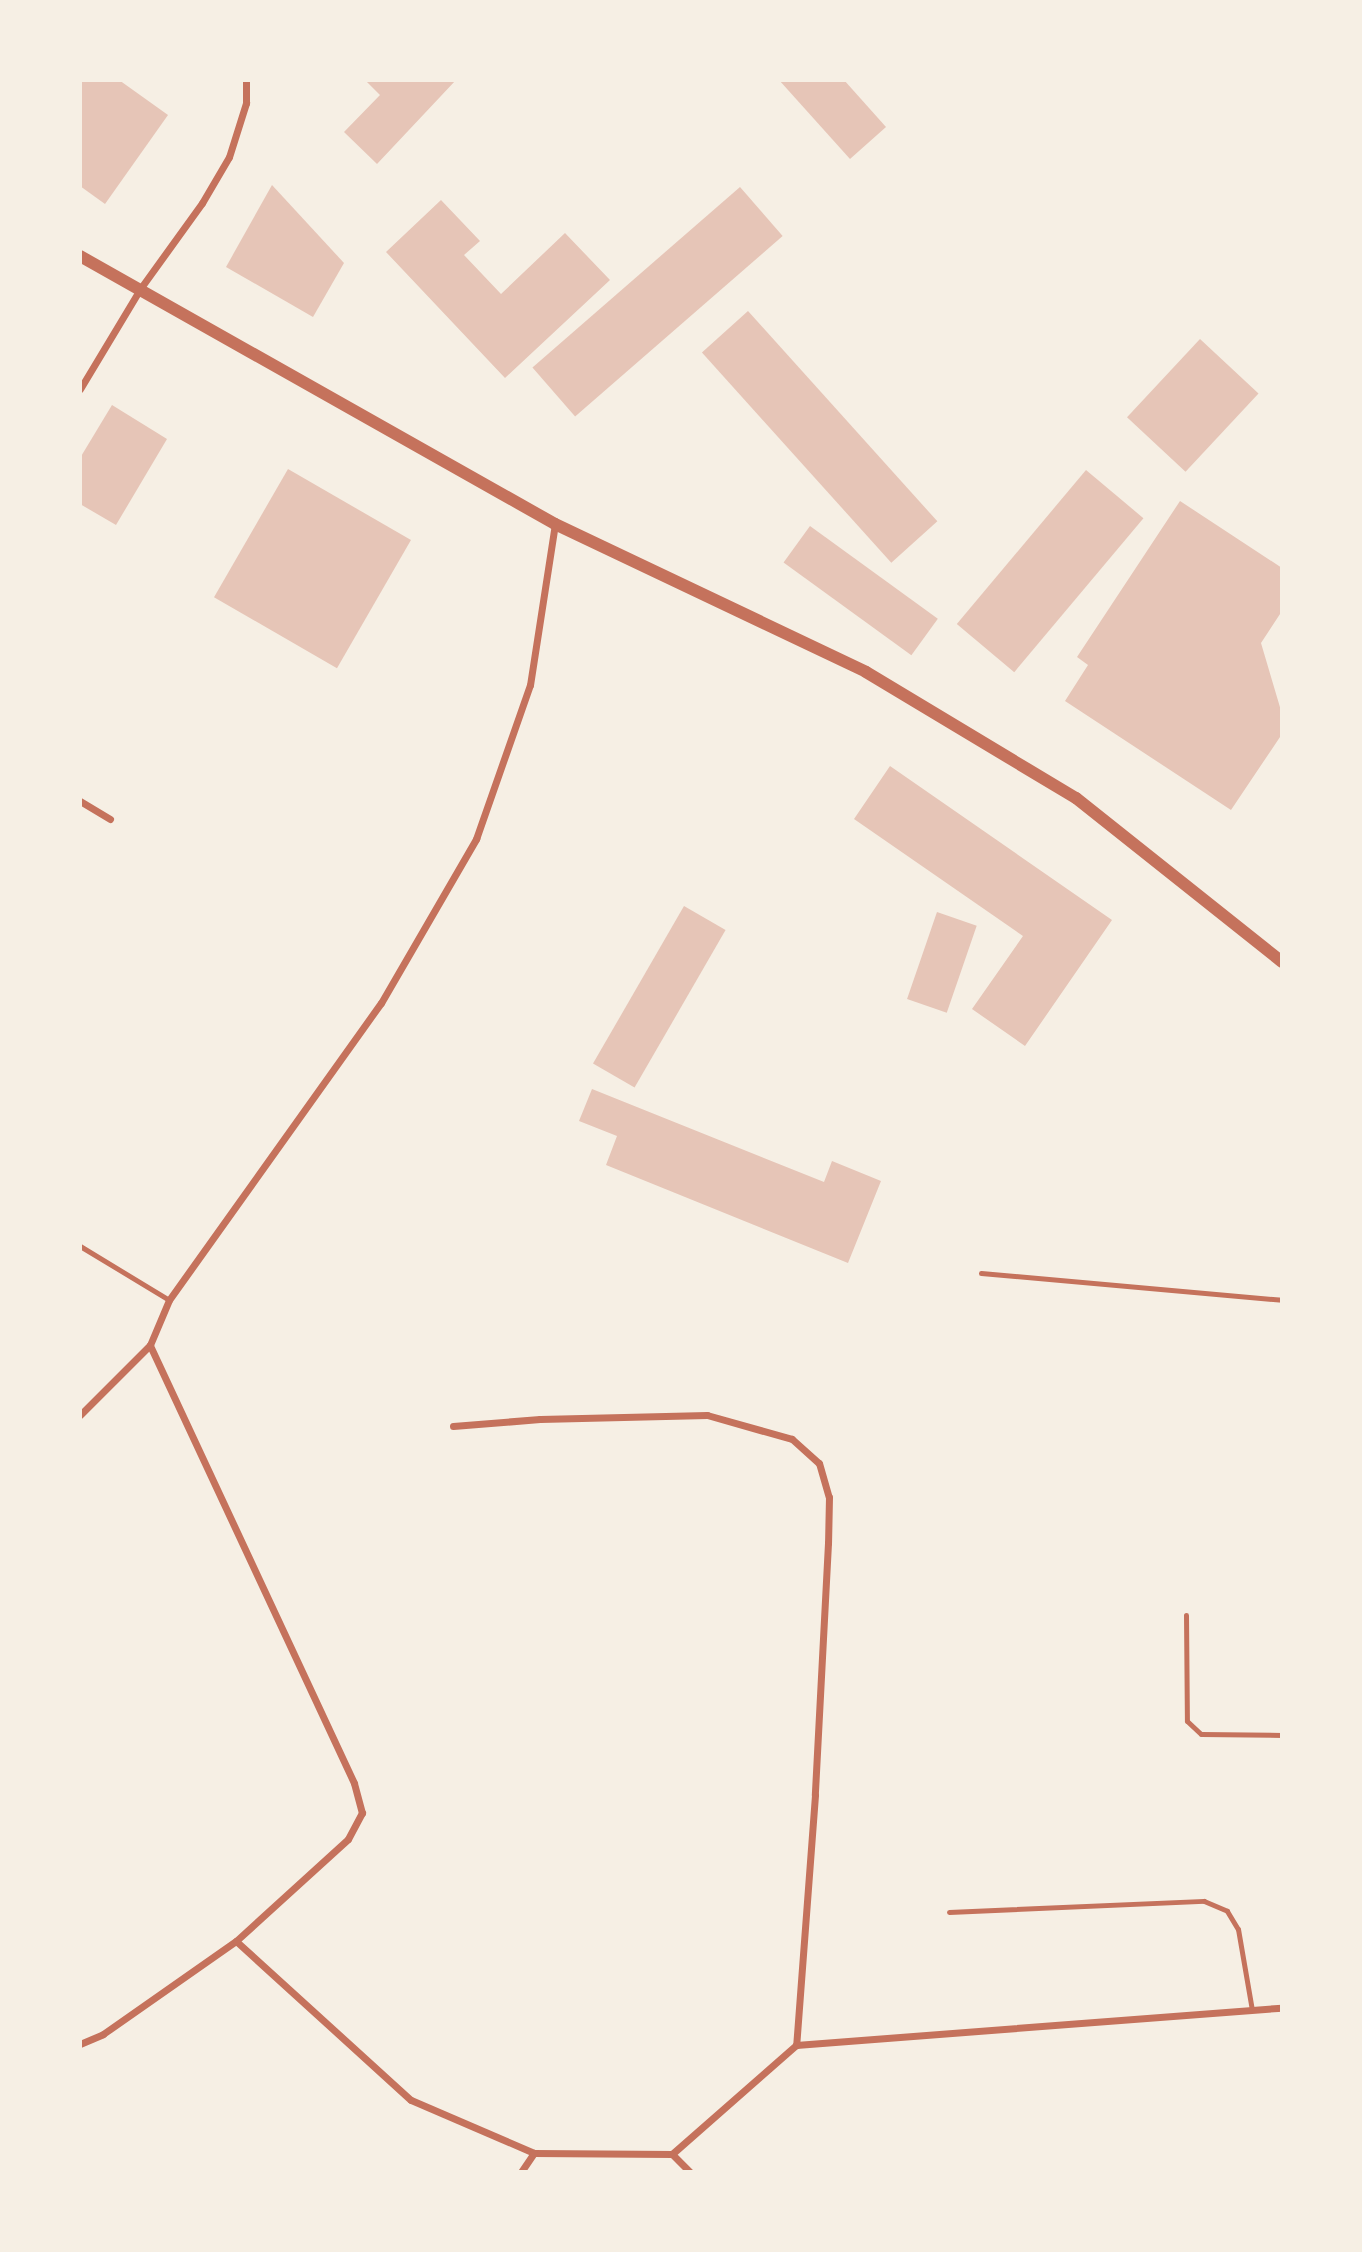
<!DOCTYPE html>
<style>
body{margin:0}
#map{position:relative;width:1362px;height:2252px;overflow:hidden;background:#f6efe4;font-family:Overpass,sans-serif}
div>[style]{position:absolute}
.building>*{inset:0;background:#e6c5b7;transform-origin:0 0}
.service>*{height:5px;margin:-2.5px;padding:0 2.5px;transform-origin:2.5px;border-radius:2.5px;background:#c5725c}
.minor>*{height:7px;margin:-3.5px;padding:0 3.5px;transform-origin:3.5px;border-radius:3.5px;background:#c5725c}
.tertiary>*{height:12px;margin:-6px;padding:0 6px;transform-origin:6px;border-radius:6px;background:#c5725c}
span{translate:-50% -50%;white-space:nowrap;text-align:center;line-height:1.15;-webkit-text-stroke:5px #f6efe4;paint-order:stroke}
.frame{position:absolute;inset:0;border:82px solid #f6efe4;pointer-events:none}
</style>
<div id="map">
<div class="building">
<i style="clip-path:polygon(80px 80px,119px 80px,168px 115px,105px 204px,80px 186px)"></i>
<i style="clip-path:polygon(365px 80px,456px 80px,377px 164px,344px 132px,380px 95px)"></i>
<i style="clip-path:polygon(779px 80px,844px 80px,886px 127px,850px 159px)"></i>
<i style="clip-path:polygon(272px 185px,344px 263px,313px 317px,226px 267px)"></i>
<i style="left:740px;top:187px;width:65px;height:275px;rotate:49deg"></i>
<i style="clip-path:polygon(441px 200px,480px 241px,464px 255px,501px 294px,565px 233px,610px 280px,505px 378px,386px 252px)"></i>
<i style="left:748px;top:311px;width:283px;height:62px;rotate:48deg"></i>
<i style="left:1200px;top:339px;width:80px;height:107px;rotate:43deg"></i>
<i style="clip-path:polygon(112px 405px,167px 439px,116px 525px,80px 504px,80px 458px)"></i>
<i style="left:288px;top:469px;width:142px;height:148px;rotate:30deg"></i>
<i style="left:1086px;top:470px;width:75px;height:201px;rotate:40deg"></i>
<i style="clip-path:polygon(1180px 501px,1282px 568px,1282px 611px,1261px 643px,1282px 714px,1282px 734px,1231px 810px,1065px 701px,1088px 665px,1077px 657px)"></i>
<i style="left:810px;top:526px;width:158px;height:45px;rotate:36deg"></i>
<i style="clip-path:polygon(890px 766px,1112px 920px,1025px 1046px,972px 1009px,1023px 936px,854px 819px)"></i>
<i style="left:684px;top:906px;width:48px;height:182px;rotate:30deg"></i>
<i style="left:937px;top:912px;width:42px;height:92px;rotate:19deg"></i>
<i style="clip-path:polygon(592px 1089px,824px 1182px,832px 1161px,881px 1181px,848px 1263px,606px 1165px,617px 1136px,579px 1121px)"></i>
</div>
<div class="service">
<i style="left:80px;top:1246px;width:104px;rotate:31.2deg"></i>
<i style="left:981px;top:1273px;width:302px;rotate:5.1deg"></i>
<i style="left:1186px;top:1615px;width:106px;rotate:89.5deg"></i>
<i style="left:1187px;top:1721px;width:19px;rotate:43deg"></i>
<i style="left:1201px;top:1734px;width:81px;rotate:0.7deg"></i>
<i style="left:949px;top:1912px;width:255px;rotate:-2.5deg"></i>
<i style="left:1204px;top:1901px;width:25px;rotate:23deg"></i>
<i style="left:1227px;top:1911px;width:21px;rotate:59deg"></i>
<i style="left:1238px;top:1929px;width:82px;rotate:80.2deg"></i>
</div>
<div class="minor">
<i style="left:80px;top:389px;width:117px;rotate:-59deg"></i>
<i style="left:140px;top:289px;width:106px;rotate:-54.2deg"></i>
<i style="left:202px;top:203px;width:53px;rotate:-59.6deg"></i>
<i style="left:229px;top:157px;width:57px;rotate:-72.5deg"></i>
<i style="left:246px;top:103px;width:23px;rotate:-90deg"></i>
<i style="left:80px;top:801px;width:35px;rotate:31deg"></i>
<i style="left:80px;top:1415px;width:99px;rotate:-45deg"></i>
<i style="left:150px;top:1345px;width:49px;rotate:-67.1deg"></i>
<i style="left:169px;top:1300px;width:365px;rotate:-54.5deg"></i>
<i style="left:381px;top:1003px;width:190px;rotate:-59.9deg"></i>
<i style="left:476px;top:839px;width:163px;rotate:-70.7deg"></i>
<i style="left:530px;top:685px;width:163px;rotate:-81.2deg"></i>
<i style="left:453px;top:1426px;width:87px;rotate:-4.6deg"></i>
<i style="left:540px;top:1419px;width:167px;rotate:-1.4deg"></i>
<i style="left:707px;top:1415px;width:88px;rotate:15.8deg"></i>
<i style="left:792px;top:1439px;width:36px;rotate:42deg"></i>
<i style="left:819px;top:1463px;width:35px;rotate:74deg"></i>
<i style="left:829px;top:1497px;width:46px;rotate:91.2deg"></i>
<i style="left:828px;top:1543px;width:252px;rotate:93deg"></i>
<i style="left:815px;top:1795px;width:251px;rotate:94.3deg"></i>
<i style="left:236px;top:1941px;width:236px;rotate:42.3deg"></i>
<i style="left:411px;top:2100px;width:134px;rotate:23.3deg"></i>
<i style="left:534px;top:2153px;width:138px;rotate:0.4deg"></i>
<i style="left:672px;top:2154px;width:165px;rotate:-41.3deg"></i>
<i style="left:80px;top:2044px;width:25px;rotate:-23deg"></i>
<i style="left:103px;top:2034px;width:162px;rotate:-35deg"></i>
<i style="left:236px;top:1941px;width:151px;rotate:-42.3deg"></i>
<i style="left:348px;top:1839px;width:30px;rotate:-62deg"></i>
<i style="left:362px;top:1813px;width:31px;rotate:-105deg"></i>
<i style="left:354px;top:1783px;width:483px;rotate:-115deg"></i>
<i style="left:796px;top:2045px;width:487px;rotate:-4.4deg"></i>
<i style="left:672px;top:2154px;width:25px;rotate:45deg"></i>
<i style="left:521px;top:2172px;width:23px;rotate:-56deg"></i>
</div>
<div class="tertiary">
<i style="left:80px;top:256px;width:545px;rotate:29.43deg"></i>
<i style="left:555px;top:524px;width:344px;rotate:25.4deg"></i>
<i style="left:866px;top:672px;width:245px;rotate:31deg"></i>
<i style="left:1076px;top:798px;width:263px;rotate:38.5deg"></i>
</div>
<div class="frame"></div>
</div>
